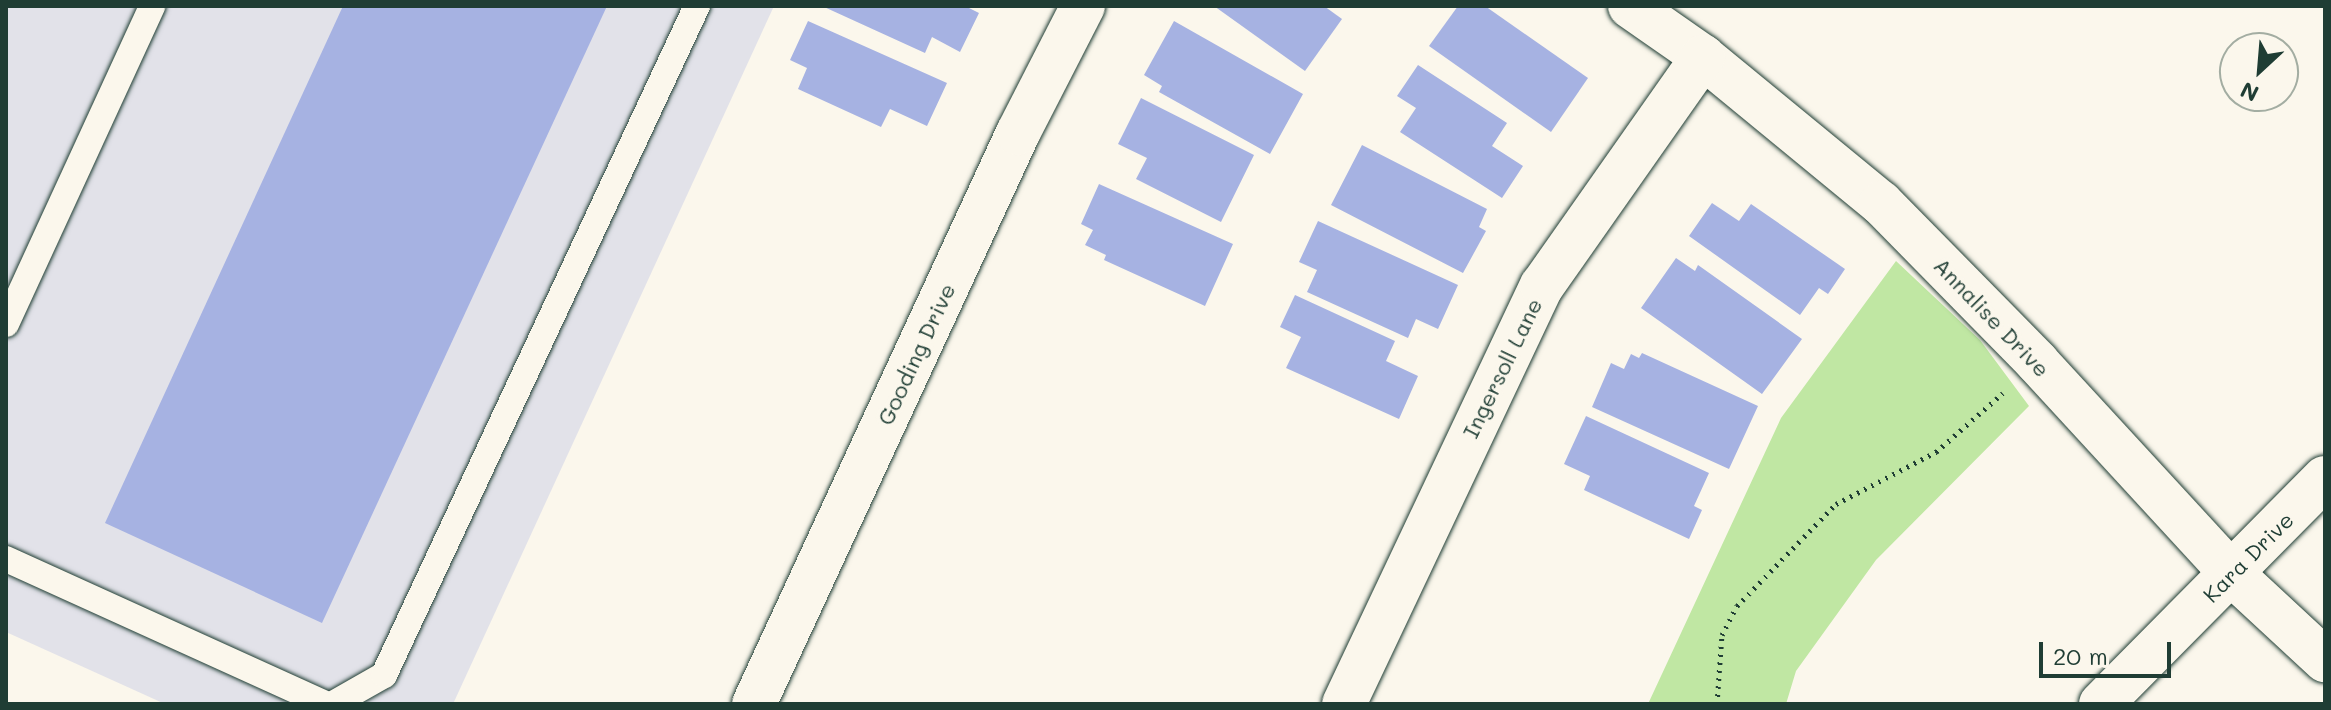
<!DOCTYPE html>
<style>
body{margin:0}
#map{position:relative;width:2331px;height:710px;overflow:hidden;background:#fbf7ec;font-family:Mali,sans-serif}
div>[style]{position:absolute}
.built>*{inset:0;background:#e2e2e9}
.green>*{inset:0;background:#c0e7a3}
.building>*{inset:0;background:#a6b2e2}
.path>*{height:5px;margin-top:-2.5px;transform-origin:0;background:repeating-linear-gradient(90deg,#1f3d34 0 2px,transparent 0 8px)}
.roads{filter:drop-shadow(0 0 2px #1f3d34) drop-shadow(0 0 2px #1f3d34)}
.lane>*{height:26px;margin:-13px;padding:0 13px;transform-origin:13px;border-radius:13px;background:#fbf7ec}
.street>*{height:44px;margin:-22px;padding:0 22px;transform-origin:22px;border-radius:22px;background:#fbf7ec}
span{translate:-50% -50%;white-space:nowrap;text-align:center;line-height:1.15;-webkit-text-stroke:8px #fbf7ec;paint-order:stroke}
.street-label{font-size:22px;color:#1f3d34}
.frame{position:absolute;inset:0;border:8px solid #1f3d34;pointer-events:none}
.north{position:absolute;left:2219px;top:32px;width:80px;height:80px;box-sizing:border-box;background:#fbf7ec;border:2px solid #a3ada2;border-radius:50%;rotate:206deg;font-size:22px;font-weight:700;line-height:32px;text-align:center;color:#1f3d34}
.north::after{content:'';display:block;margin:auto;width:28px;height:36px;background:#1f3d34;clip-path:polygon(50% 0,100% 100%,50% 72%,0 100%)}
.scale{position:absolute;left:2039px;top:642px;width:132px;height:36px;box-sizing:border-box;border:4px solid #1f3d34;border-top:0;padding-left:10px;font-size:24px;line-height:28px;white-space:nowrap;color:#1f3d34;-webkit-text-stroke:6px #fbf7ec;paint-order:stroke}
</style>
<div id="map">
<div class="built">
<i style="clip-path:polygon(6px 6px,774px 6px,453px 704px,165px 704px,6px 632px)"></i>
</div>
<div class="green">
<i style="clip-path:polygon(1896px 261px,1980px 340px,2029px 406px,1876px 560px,1796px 671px,1786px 704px,1648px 704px,1781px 418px)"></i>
</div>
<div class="building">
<i style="clip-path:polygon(343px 6px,607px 6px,322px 623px,105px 523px)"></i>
<i style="clip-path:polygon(822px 6px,965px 6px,979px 13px,960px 52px,932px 37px,925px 53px)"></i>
<i style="clip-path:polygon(1214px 6px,1324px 6px,1342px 19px,1305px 71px)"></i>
<i style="clip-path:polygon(1458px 6px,1485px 6px,1588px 78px,1551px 132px,1429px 46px)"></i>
<i style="clip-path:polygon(808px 21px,947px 83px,927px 126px,890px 109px,881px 127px,798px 89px,807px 68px,790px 60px)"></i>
<i style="clip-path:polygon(1174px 21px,1303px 94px,1270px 154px,1159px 92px,1162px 86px,1144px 75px)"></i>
<i style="clip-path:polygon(1418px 65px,1507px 123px,1492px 146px,1523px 166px,1502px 198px,1400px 132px,1416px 108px,1397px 96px)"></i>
<i style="clip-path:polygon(1141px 98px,1254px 155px,1221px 222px,1136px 179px,1147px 158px,1118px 144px)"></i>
<i style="clip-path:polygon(1362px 145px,1487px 209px,1479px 227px,1486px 231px,1463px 273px,1331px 205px)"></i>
<i style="clip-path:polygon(1099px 184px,1233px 244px,1205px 306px,1104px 260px,1106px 255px,1085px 245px,1093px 230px,1081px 224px)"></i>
<i style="clip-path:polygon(1712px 203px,1739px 221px,1751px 204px,1845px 269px,1828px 294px,1819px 288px,1800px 315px,1689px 236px)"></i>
<i style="clip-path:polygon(1318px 221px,1458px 285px,1438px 329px,1416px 319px,1408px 338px,1307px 292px,1317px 270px,1299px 262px)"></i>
<i style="clip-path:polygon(1676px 258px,1695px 271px,1698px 265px,1802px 339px,1762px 394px,1641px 308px)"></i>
<i style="clip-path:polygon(1295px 295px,1395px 341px,1386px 361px,1418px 376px,1399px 419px,1286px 368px,1301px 337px,1280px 327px)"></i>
<i style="clip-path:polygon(1642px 353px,1758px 406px,1729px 469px,1592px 407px,1611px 363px,1624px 369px,1631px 354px,1639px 358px)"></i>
<i style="clip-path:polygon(1586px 416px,1709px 473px,1694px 506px,1702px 510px,1689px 539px,1584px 490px,1590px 476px,1564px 464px)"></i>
</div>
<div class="path">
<i style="left:1717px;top:704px;width:69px;rotate:-85.9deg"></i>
<i style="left:1722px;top:635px;width:33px;rotate:-63deg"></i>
<i style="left:1737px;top:606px;width:142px;rotate:-45.9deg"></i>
<i style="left:1836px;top:504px;width:113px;rotate:-27.5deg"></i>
<i style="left:1936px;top:452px;width:89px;rotate:-41.4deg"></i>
</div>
<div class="roads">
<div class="lane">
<i style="left:6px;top:324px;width:350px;rotate:-65.3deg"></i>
<i style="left:6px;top:559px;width:351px;rotate:24.4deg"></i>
<i style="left:333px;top:704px;width:59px;rotate:-29.6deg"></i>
<i style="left:384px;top:675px;width:739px;rotate:-64.93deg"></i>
</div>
<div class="street">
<i style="left:1630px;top:6px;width:89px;rotate:34.9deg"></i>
<i style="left:1703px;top:57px;width:230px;rotate:39.4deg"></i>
<i style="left:1881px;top:203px;width:223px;rotate:45.5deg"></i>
<i style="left:2037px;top:362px;width:288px;rotate:47.4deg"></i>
<i style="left:2232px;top:574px;width:127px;rotate:42.8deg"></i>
<i style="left:754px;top:704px;width:629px;rotate:-65.19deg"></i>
<i style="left:1018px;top:133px;width:143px;rotate:-62.9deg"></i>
<i style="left:1344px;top:704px;width:463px;rotate:-64.7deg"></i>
<i style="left:1542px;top:286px;width:280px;rotate:-54.9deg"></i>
<i style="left:2101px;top:704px;width:318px;rotate:-45.3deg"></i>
</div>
</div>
<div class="street-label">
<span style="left:1992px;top:317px;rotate:46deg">Annalise Drive</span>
<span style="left:916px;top:354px;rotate:-65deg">Gooding Drive</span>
<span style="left:1502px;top:368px;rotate:-64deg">Ingersoll Lane</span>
<span style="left:2248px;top:557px;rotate:-45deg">Kara Drive</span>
</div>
<div class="frame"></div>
<div class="north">N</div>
<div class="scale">20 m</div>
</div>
